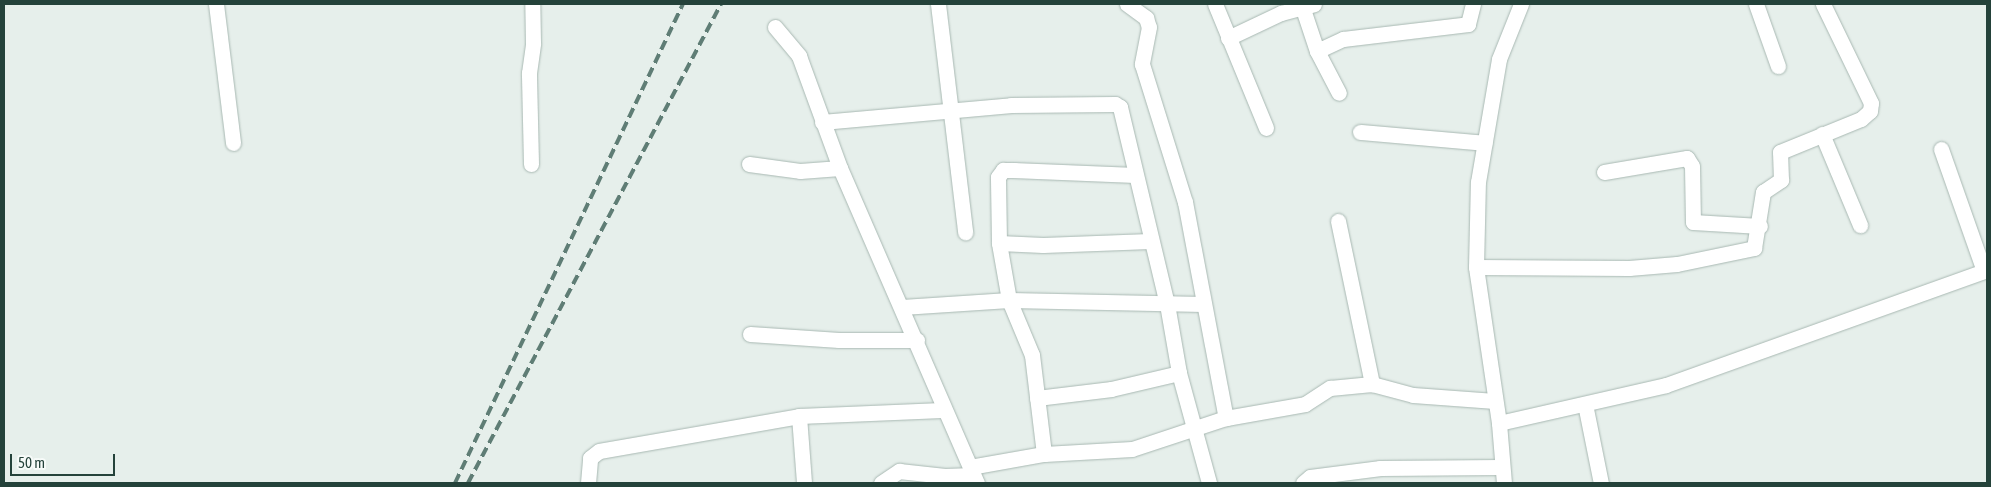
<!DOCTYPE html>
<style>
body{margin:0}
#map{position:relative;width:1991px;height:487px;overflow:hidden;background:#e6efeb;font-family:"Asap Condensed",sans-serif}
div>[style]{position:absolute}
.roads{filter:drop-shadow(0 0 1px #a8b8b2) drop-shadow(0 0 1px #a8b8b2)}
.minor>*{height:15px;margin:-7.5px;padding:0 7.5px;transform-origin:7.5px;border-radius:7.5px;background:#fff}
.rail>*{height:4px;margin-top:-2px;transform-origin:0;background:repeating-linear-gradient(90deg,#5f7d75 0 10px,transparent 0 15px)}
span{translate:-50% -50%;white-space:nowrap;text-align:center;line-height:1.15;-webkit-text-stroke:4px #f7fbf9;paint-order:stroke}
.frame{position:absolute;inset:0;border:5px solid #24423a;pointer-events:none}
.scale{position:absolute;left:10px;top:454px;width:105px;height:22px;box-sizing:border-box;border:2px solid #24423a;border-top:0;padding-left:6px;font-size:15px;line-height:18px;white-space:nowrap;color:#24423a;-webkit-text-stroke:4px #f7fbf9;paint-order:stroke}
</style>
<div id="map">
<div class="roads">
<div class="minor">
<i style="left:216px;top:4px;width:140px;rotate:83deg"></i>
<i style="left:938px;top:4px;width:230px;rotate:83.2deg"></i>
<i style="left:1127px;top:4px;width:24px;rotate:36deg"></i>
<i style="left:1146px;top:18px;width:9px;rotate:72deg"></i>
<i style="left:1149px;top:27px;width:38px;rotate:101deg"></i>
<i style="left:1142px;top:64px;width:145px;rotate:72.7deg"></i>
<i style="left:1185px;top:202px;width:220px;rotate:79.3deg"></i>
<i style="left:1215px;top:4px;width:134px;rotate:67.6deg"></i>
<i style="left:1756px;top:4px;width:66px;rotate:70.5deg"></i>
<i style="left:1302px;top:6px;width:47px;rotate:71.6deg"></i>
<i style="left:1317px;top:51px;width:47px;rotate:62.4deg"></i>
<i style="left:775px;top:27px;width:38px;rotate:50deg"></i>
<i style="left:799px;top:56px;width:119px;rotate:69.9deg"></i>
<i style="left:1228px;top:38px;width:59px;rotate:-25.3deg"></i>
<i style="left:1281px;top:13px;width:34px;rotate:-15deg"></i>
<i style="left:1317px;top:51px;width:29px;rotate:-25deg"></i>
<i style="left:1343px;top:39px;width:126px;rotate:-6.8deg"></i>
<i style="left:1468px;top:24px;width:21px;rotate:-76deg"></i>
<i style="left:822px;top:122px;width:190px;rotate:-5.1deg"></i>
<i style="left:1011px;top:105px;width:104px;rotate:-0.6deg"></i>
<i style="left:1115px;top:104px;width:6px;rotate:31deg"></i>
<i style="left:1120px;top:107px;width:203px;rotate:76.6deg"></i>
<i style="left:1167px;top:304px;width:70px;rotate:80.1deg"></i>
<i style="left:1179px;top:373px;width:114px;rotate:74.7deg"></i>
<i style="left:1360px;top:132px;width:125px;rotate:5deg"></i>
<i style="left:1822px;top:134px;width:99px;rotate:67.3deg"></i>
<i style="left:1941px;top:149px;width:129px;rotate:70.6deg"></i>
<i style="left:531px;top:164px;width:91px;rotate:-91.3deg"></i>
<i style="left:529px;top:73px;width:30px;rotate:-82deg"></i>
<i style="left:533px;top:43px;width:39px;rotate:-91deg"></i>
<i style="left:749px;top:164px;width:51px;rotate:7.8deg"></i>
<i style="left:800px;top:171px;width:40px;rotate:-4.3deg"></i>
<i style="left:840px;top:168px;width:344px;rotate:66.5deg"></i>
<i style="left:1604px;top:172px;width:84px;rotate:-9.6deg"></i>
<i style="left:1687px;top:158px;width:9px;rotate:58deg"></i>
<i style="left:1692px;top:166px;width:56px;rotate:89deg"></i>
<i style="left:1693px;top:222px;width:67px;rotate:3.4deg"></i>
<i style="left:1338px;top:221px;width:167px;rotate:78.2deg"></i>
<i style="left:999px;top:243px;width:44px;rotate:2.6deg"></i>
<i style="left:1043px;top:245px;width:107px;rotate:-2.1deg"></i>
<i style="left:1476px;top:267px;width:153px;rotate:0.4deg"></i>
<i style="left:1629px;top:268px;width:48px;rotate:-4.8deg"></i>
<i style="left:1677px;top:264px;width:79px;rotate:-11.7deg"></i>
<i style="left:1754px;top:248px;width:57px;rotate:-80.9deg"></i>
<i style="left:1763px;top:192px;width:22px;rotate:-34deg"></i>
<i style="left:1781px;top:180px;width:28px;rotate:-92deg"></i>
<i style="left:1780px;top:152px;width:87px;rotate:-22.2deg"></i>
<i style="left:1861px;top:119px;width:12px;rotate:-42deg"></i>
<i style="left:1870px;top:111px;width:8px;rotate:-83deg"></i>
<i style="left:1871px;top:103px;width:110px;rotate:-115.9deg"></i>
<i style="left:902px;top:307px;width:107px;rotate:-3.7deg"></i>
<i style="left:1009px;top:300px;width:194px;rotate:1.2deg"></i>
<i style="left:750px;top:334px;width:89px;rotate:3.9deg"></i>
<i style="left:839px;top:340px;width:78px"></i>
<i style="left:1037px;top:398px;width:75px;rotate:-6.9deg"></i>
<i style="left:1111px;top:389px;width:70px;rotate:-13.2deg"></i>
<i style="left:1585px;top:404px;width:81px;rotate:78.6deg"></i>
<i style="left:799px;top:416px;width:67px;rotate:85.7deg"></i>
<i style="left:1499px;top:423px;width:171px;rotate:-12.8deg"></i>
<i style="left:1666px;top:385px;width:341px;rotate:-19.7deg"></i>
<i style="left:1044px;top:454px;width:100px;rotate:-96.9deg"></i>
<i style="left:1032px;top:355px;width:60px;rotate:-112.7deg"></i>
<i style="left:1009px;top:300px;width:58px;rotate:-100deg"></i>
<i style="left:999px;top:243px;width:66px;rotate:-90.9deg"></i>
<i style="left:998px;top:177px;width:9px;rotate:-54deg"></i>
<i style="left:1003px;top:170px;width:11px"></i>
<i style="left:1014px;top:170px;width:120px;rotate:2.4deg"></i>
<i style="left:970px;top:467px;width:75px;rotate:-10deg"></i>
<i style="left:1044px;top:454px;width:88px;rotate:-3.3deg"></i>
<i style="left:1132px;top:449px;width:99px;rotate:-18.3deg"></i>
<i style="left:1226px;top:418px;width:80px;rotate:-10deg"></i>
<i style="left:1305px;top:404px;width:30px;rotate:-33deg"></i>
<i style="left:1330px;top:388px;width:42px;rotate:-5.4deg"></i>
<i style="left:1372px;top:384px;width:42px;rotate:15deg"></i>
<i style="left:1413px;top:395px;width:82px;rotate:4.2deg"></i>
<i style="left:588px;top:483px;width:25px;rotate:-85deg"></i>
<i style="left:590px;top:458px;width:11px;rotate:-38deg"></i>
<i style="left:599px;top:451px;width:203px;rotate:-9.9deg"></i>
<i style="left:799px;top:416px;width:143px;rotate:-2.4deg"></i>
<i style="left:881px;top:483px;width:22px;rotate:-34deg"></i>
<i style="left:899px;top:471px;width:46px;rotate:6.2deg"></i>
<i style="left:945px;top:476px;width:28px;rotate:-2deg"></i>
<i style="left:1303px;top:483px;width:9px;rotate:-41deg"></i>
<i style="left:1310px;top:477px;width:71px;rotate:-7.3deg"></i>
<i style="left:1380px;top:468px;width:121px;rotate:-0.5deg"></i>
<i style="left:1504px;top:483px;width:60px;rotate:-94.8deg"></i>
<i style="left:1499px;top:423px;width:158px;rotate:-98.4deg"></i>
<i style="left:1476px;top:267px;width:85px;rotate:-88.7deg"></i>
<i style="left:1478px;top:182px;width:125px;rotate:-80.3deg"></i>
<i style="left:1499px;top:59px;width:59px;rotate:-68.2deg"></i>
</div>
</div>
<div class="rail">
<i style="left:455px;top:483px;width:530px;rotate:-64.55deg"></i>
<i style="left:468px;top:483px;width:542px;rotate:-62.16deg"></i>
</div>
<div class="frame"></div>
<div class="scale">50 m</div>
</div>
